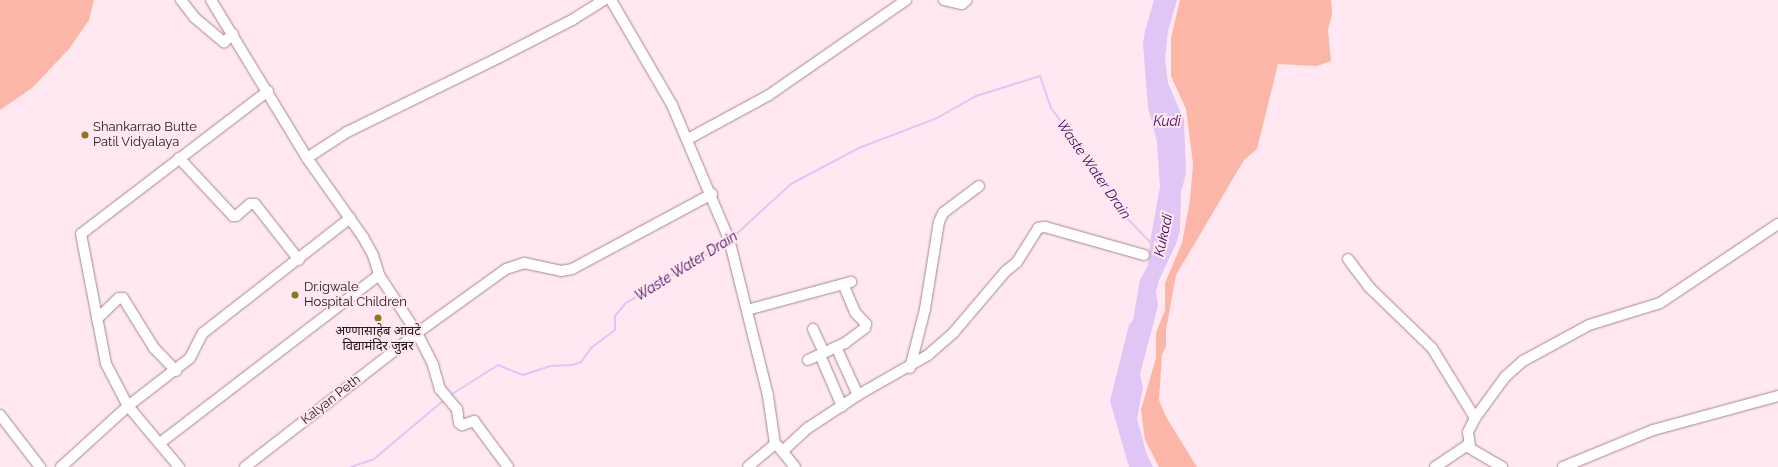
<!DOCTYPE html>
<meta charset="utf-8">
<style>
body{margin:0}
#map{position:relative;width:1778px;height:467px;overflow:hidden;background:#ffe8f1;font-family:Raleway,"Noto Sans Devanagari",sans-serif}
div>[style]{position:absolute}
.green>*{inset:0;background:#fcb6a8}
.water>*{inset:0;background:#e0c6f4}
.stream>*{height:2px;margin:-1px;padding:0 1px;transform-origin:1px;border-radius:1px;background:#e0c6f4}
.roads{filter:drop-shadow(0 0 1px #a68593) drop-shadow(0 0 1px #a68593)}
.minor>*{height:10px;margin:-5px;padding:0 5px;transform-origin:5px;border-radius:5px;background:#fff}
.dots>*{width:11px;height:11px;translate:-50% -50%;box-sizing:border-box;border:2px solid #ffe8f1;border-radius:50%}
span{translate:-50% -50%;white-space:nowrap;text-align:center;line-height:1.15;-webkit-text-stroke:4px #ffe8f1;paint-order:stroke}
.poi-label{font-size:13px;color:#25181e}
.left{translate:0 -50%;text-align:left}
.street-label{font-size:13px;color:#25181e}
.water-label{font-size:14px;color:#450563;font-style:italic}
</style>
<div id="map">
<div class="green">
<i style="clip-path:polygon(0 0,94px 0,89px 20px,69px 49px,32px 88px,0 110px)"></i>
<i style="clip-path:polygon(1180px 0,1331px 0,1332px 14px,1328px 30px,1331px 61px,1317px 66px,1278px 64px,1257px 149px,1244px 160px,1176px 275px,1166px 330px,1166px 346px,1162px 355px,1159px 400px,1166px 417px,1197px 467px,1159px 467px,1145px 440px,1141px 410px,1156px 358px,1156px 333px,1165px 310px,1165px 283px,1182px 243px,1190px 200px,1193px 164px,1186px 109px,1171px 76px,1171px 38px)"></i>
</div>
<div class="water">
<i style="clip-path:polygon(1154px 0,1177px 0,1168px 31px,1165px 58px,1168px 83px,1184px 120px,1186px 174px,1181px 192px,1180px 231px,1176px 244px,1159px 280px,1156px 292px,1158px 306px,1140px 374px,1143px 387px,1137px 419px,1146px 452px,1153px 467px,1129px 467px,1110px 401px,1129px 325px,1133px 320px,1140px 280px,1148px 265px,1150px 242px,1160px 187px,1157px 142px,1148px 107px,1143px 44px,1145px 31px)"></i>
</div>
<div class="stream">
<i style="left:732px;top:238px;width:80px;rotate:-42.5deg"></i>
<i style="left:791px;top:184px;width:77px;rotate:-27.9deg"></i>
<i style="left:859px;top:148px;width:84px;rotate:-21deg"></i>
<i style="left:937px;top:118px;width:45px;rotate:-29.4deg"></i>
<i style="left:976px;top:96px;width:67px;rotate:-17.4deg"></i>
<i style="left:1040px;top:76px;width:34px;rotate:71deg"></i>
<i style="left:1051px;top:108px;width:87px;rotate:53.4deg"></i>
<i style="left:1103px;top:178px;width:43px;rotate:60.4deg"></i>
<i style="left:1124px;top:215px;width:37px;rotate:46deg"></i>
<i style="left:449px;top:396px;width:58px;rotate:-32.3deg"></i>
<i style="left:498px;top:365px;width:27px;rotate:22deg"></i>
<i style="left:523px;top:375px;width:29px;rotate:-18deg"></i>
<i style="left:551px;top:366px;width:21px;rotate:-3deg"></i>
<i style="left:572px;top:365px;width:9px;rotate:-18deg"></i>
<i style="left:581px;top:362px;width:17px;rotate:-54deg"></i>
<i style="left:591px;top:348px;width:30px;rotate:-37deg"></i>
<i style="left:615px;top:330px;width:14px;rotate:-90deg"></i>
<i style="left:615px;top:316px;width:17px;rotate:-50deg"></i>
<i style="left:626px;top:303px;width:118px;rotate:-31.1deg"></i>
<i style="left:351px;top:467px;width:24px;rotate:-19deg"></i>
<i style="left:374px;top:459px;width:92px;rotate:-40.1deg"></i>
</div>
<div class="roads">
<div class="minor">
<i style="left:181px;top:0;width:23px;rotate:52deg"></i>
<i style="left:195px;top:18px;width:38px;rotate:40deg"></i>
<i style="left:224px;top:42px;width:12px;rotate:-42deg"></i>
<i style="left:211px;top:0;width:185px;rotate:58.7deg"></i>
<i style="left:307px;top:158px;width:97px;rotate:54.7deg"></i>
<i style="left:363px;top:237px;width:21px;rotate:61deg"></i>
<i style="left:373px;top:255px;width:21px;rotate:73deg"></i>
<i style="left:379px;top:275px;width:69px;rotate:56.8deg"></i>
<i style="left:417px;top:333px;width:36px;rotate:63deg"></i>
<i style="left:433px;top:365px;width:25px;rotate:74deg"></i>
<i style="left:440px;top:389px;width:26px;rotate:50deg"></i>
<i style="left:457px;top:409px;width:14px;rotate:82deg"></i>
<i style="left:459px;top:423px;width:4px;rotate:34deg"></i>
<i style="left:462px;top:425px;width:13px;rotate:-18deg"></i>
<i style="left:474px;top:421px;width:57px;rotate:53.5deg"></i>
<i style="left:611px;top:0;width:121px;rotate:59.8deg"></i>
<i style="left:672px;top:105px;width:146px;rotate:67deg"></i>
<i style="left:729px;top:239px;width:162px;rotate:76deg"></i>
<i style="left:768px;top:396px;width:49px;rotate:81.7deg"></i>
<i style="left:775px;top:444px;width:35px;rotate:140deg"></i>
<i style="left:944px;top:0;width:18px;rotate:13deg"></i>
<i style="left:962px;top:4px;width:6px;rotate:-39deg"></i>
<i style="left:268px;top:91px;width:235px;rotate:142.6deg"></i>
<i style="left:81px;top:234px;width:132px;rotate:79.1deg"></i>
<i style="left:106px;top:364px;width:47px;rotate:62.4deg"></i>
<i style="left:128px;top:406px;width:78px;rotate:-37.7deg"></i>
<i style="left:190px;top:358px;width:28px;rotate:-63deg"></i>
<i style="left:203px;top:333px;width:187px;rotate:-38deg"></i>
<i style="left:688px;top:139px;width:92px;rotate:-28.5deg"></i>
<i style="left:769px;top:95px;width:167px;rotate:-34.7deg"></i>
<i style="left:179px;top:158px;width:79px;rotate:47deg"></i>
<i style="left:233px;top:216px;width:3px"></i>
<i style="left:236px;top:216px;width:18px;rotate:-41deg"></i>
<i style="left:250px;top:204px;width:5px"></i>
<i style="left:255px;top:204px;width:71px;rotate:51.8deg"></i>
<i style="left:307px;top:158px;width:48px;rotate:-33deg"></i>
<i style="left:347px;top:132px;width:170px;rotate:-26.1deg"></i>
<i style="left:500px;top:57px;width:81px;rotate:-27.2deg"></i>
<i style="left:572px;top:20px;width:38px;rotate:-32deg"></i>
<i style="left:1348px;top:259px;width:35px;rotate:53deg"></i>
<i style="left:1369px;top:287px;width:88px;rotate:44.1deg"></i>
<i style="left:1432px;top:348px;width:82px;rotate:58.4deg"></i>
<i style="left:747px;top:310px;width:108px;rotate:-15.1deg"></i>
<i style="left:97px;top:319px;width:30px;rotate:-44deg"></i>
<i style="left:119px;top:298px;width:4px"></i>
<i style="left:123px;top:298px;width:59px;rotate:58.2deg"></i>
<i style="left:154px;top:348px;width:32px;rotate:46deg"></i>
<i style="left:813px;top:329px;width:26px;rotate:65deg"></i>
<i style="left:836px;top:347px;width:53px;rotate:65.4deg"></i>
<i style="left:820px;top:355px;width:56px;rotate:66.7deg"></i>
<i style="left:808px;top:360px;width:41px;rotate:-24.7deg"></i>
<i style="left:845px;top:343px;width:25px;rotate:-37deg"></i>
<i style="left:865px;top:328px;width:4px;rotate:-76deg"></i>
<i style="left:866px;top:324px;width:16px;rotate:-133deg"></i>
<i style="left:855px;top:312px;width:30px;rotate:-113deg"></i>
<i style="left:910px;top:368px;width:61px;rotate:-75.7deg"></i>
<i style="left:925px;top:309px;width:88px;rotate:-80.9deg"></i>
<i style="left:939px;top:222px;width:10px;rotate:-66deg"></i>
<i style="left:943px;top:213px;width:45px;rotate:-36.9deg"></i>
<i style="left:0;top:415px;width:66px;rotate:52.4deg"></i>
<i style="left:160px;top:443px;width:276px;rotate:-37.5deg"></i>
<i style="left:778px;top:446px;width:27px;rotate:51deg"></i>
<i style="left:1470px;top:446px;width:14px;rotate:-98deg"></i>
<i style="left:1468px;top:432px;width:16px;rotate:-63deg"></i>
<i style="left:1475px;top:418px;width:51px;rotate:-53.8deg"></i>
<i style="left:1505px;top:377px;width:24px;rotate:-42deg"></i>
<i style="left:1523px;top:361px;width:75px;rotate:-28.6deg"></i>
<i style="left:1589px;top:325px;width:74px;rotate:-17.2deg"></i>
<i style="left:1660px;top:303px;width:142px;rotate:-33.8deg"></i>
<i style="left:784px;top:450px;width:33px;rotate:-43deg"></i>
<i style="left:808px;top:428px;width:60px;rotate:-33.4deg"></i>
<i style="left:858px;top:395px;width:81px;rotate:-29.7deg"></i>
<i style="left:928px;top:355px;width:35px;rotate:-41deg"></i>
<i style="left:954px;top:332px;width:80px;rotate:-49.6deg"></i>
<i style="left:1006px;top:271px;width:14px;rotate:-39deg"></i>
<i style="left:1017px;top:262px;width:40px;rotate:-58deg"></i>
<i style="left:1038px;top:228px;width:7px;rotate:-8deg"></i>
<i style="left:1045px;top:227px;width:103px;rotate:15.8deg"></i>
<i style="left:61px;top:467px;width:91px;rotate:-42.3deg"></i>
<i style="left:128px;top:406px;width:80px;rotate:50.1deg"></i>
<i style="left:245px;top:467px;width:218px;rotate:-37.9deg"></i>
<i style="left:417px;top:333px;width:110px;rotate:-35.7deg"></i>
<i style="left:506px;top:269px;width:19px;rotate:-18deg"></i>
<i style="left:524px;top:263px;width:38px;rotate:12deg"></i>
<i style="left:561px;top:271px;width:11px;rotate:-10deg"></i>
<i style="left:572px;top:269px;width:159px;rotate:-28.2deg"></i>
<i style="left:1435px;top:467px;width:37px;rotate:-34deg"></i>
<i style="left:1466px;top:446px;width:42px;rotate:30.3deg"></i>
<i style="left:1563px;top:467px;width:97px;rotate:-22.3deg"></i>
<i style="left:1653px;top:430px;width:130px;rotate:-15.2deg"></i>
</div>
</div>
<div class="dots">
<i style="left:85px;top:135px;background:#90771c"></i>
<i style="left:295px;top:295px;background:#90771c"></i>
<i style="left:378px;top:318px;background:#90771c"></i>
</div>
<div class="poi-label">
<span class="left" style="left:93px;top:135px">Shankarrao Butte<br>Patil Vidyalaya</span>
<span class="left" style="left:304px;top:295px">Dr.igwale<br>Hospital Children</span>
<span style="left:378px;top:339px">अण्णासाहेब आवटे<br>विद्यामंदिर जुन्नर</span>
</div>
<div class="street-label">
<span style="left:331px;top:400px;rotate:-38deg">Kalyan Peth</span>
</div>
<div class="water-label">
<span style="left:1167px;top:121px">Kudi</span>
<span style="left:1094px;top:169px;rotate:55deg">Waste Water Drain</span>
<span style="left:1163px;top:235px;rotate:-78deg">Kukadi</span>
<span style="left:686px;top:266px;rotate:-32deg">Waste Water Drain</span>
</div>
</div>
